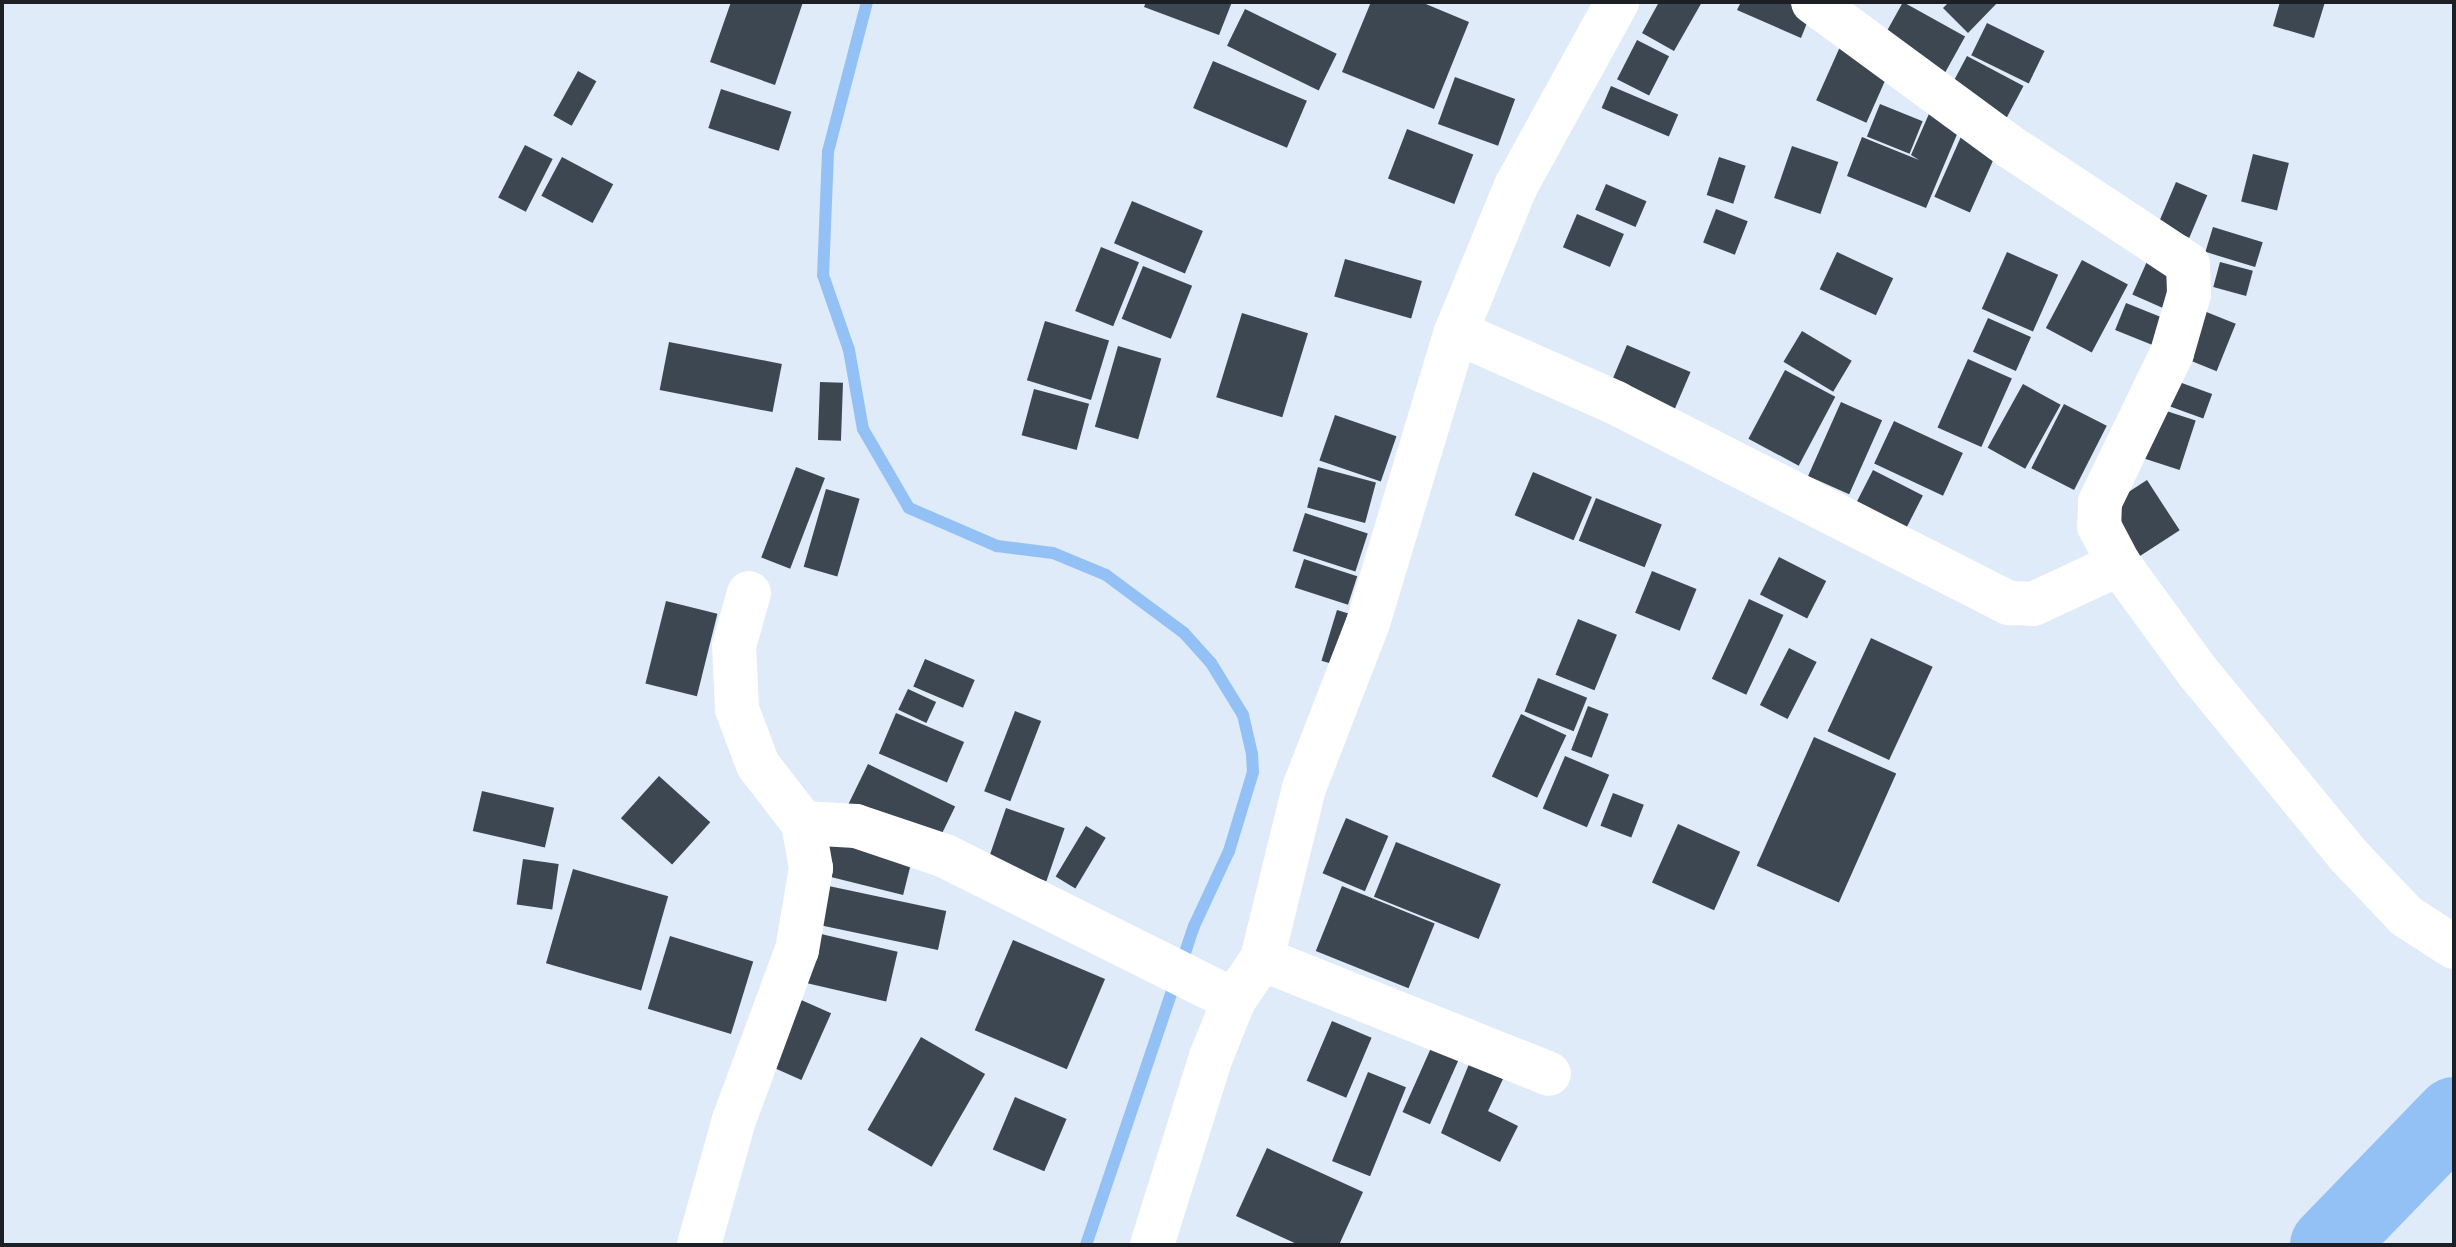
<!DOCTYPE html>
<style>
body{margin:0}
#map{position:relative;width:2456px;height:1247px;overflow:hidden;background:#dfebf9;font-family:Quicksand,sans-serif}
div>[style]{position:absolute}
.stream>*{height:12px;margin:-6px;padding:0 6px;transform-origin:6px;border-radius:6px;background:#93c1f6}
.river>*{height:76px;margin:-38px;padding:0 38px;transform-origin:38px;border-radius:38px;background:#93c1f6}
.building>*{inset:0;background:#3d4752;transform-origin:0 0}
.minor>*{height:44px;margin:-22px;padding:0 22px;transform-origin:22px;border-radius:22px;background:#fff}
span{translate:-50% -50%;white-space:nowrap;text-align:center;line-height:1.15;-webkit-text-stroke:8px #fff;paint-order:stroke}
.frame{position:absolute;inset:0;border:4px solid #1c2025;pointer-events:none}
</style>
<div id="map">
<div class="stream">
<i style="left:867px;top:2px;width:155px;rotate:104.6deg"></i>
<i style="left:828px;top:152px;width:123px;rotate:92.3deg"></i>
<i style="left:823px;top:275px;width:79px;rotate:70.9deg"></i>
<i style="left:849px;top:350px;width:80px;rotate:80deg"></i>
<i style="left:863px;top:429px;width:91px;rotate:59.8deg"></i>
<i style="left:909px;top:508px;width:96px;rotate:23.4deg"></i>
<i style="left:997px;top:546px;width:56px;rotate:7.1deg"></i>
<i style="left:1053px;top:553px;width:57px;rotate:22.5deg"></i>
<i style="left:1106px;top:575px;width:97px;rotate:36.6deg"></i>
<i style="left:1184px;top:633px;width:40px;rotate:48deg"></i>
<i style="left:1211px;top:663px;width:61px;rotate:58.4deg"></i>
<i style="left:1243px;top:715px;width:40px;rotate:77deg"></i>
<i style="left:1252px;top:754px;width:18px;rotate:87deg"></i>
<i style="left:1253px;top:772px;width:83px;rotate:106.9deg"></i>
<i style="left:1229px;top:851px;width:83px;rotate:115deg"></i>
<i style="left:1194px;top:926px;width:337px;rotate:108.7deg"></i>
</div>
<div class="river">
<i style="left:2328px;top:1245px;width:181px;rotate:-45.9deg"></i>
</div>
<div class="building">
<i style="clip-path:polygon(731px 2px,803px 2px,775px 85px,710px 62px)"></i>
<i style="clip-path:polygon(1146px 2px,1232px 2px,1219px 35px,1144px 7px)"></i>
<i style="clip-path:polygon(1371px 2px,1421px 2px,1469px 22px,1434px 109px,1342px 72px)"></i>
<i style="clip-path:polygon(1659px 2px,1702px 2px,1674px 51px,1642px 33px)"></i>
<i style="clip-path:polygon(1741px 2px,1799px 2px,1813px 8px,1801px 38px,1737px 10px)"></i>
<i style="left:1903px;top:2px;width:71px;height:44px;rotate:29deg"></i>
<i style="clip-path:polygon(1949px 2px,1998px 2px,1968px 33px,1943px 8px)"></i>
<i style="clip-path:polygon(2280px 2px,2325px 2px,2314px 38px,2273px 26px)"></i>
<i style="left:1245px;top:9px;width:102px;height:41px;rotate:26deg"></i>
<i style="left:1987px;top:23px;width:64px;height:36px;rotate:26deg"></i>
<i style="left:1637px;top:40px;width:36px;height:44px;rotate:27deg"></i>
<i style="left:1843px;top:40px;width:55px;height:66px;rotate:24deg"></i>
<i style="left:1967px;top:56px;width:64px;height:45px;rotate:28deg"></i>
<i style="left:1213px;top:61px;width:102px;height:51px;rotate:23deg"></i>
<i style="left:578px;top:71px;width:21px;height:51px;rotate:29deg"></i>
<i style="left:1455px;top:77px;width:64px;height:50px;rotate:20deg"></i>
<i style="left:1611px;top:86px;width:73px;height:24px;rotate:23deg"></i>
<i style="left:721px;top:89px;width:74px;height:41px;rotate:18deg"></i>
<i style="clip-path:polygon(1935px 100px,1966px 113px,1926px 208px,1847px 176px,1862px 137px,1919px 160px,1911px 155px)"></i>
<i style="left:1880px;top:104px;width:46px;height:35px;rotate:22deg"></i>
<i style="left:1407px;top:129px;width:71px;height:53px;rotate:21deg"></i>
<i style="left:1964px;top:130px;width:39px;height:73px;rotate:24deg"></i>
<i style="left:525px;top:145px;width:31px;height:59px;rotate:27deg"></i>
<i style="left:1792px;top:146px;width:49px;height:55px;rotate:19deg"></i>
<i style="left:2253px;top:154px;width:37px;height:49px;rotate:14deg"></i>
<i style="left:562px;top:157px;width:58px;height:44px;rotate:28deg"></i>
<i style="left:1719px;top:157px;width:28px;height:40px;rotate:18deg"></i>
<i style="left:2176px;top:182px;width:34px;height:46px;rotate:23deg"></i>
<i style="left:1606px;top:184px;width:44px;height:28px;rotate:23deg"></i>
<i style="left:1132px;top:201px;width:77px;height:46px;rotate:23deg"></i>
<i style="left:1716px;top:209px;width:34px;height:36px;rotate:21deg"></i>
<i style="left:1577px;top:214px;width:51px;height:36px;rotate:23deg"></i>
<i style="left:2213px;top:227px;width:52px;height:26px;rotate:17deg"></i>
<i style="left:1101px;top:247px;width:41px;height:69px;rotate:22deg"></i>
<i style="left:1837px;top:252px;width:62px;height:41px;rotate:25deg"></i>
<i style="left:2007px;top:252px;width:56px;height:62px;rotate:24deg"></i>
<i style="left:2149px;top:257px;width:44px;height:41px;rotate:24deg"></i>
<i style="left:1345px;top:259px;width:80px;height:39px;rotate:16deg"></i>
<i style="left:2082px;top:260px;width:52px;height:77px;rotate:28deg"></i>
<i style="left:2220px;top:262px;width:34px;height:26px;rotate:15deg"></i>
<i style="left:1143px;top:266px;width:53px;height:57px;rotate:22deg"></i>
<i style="left:2126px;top:303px;width:53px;height:29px;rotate:22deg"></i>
<i style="left:2194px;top:307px;width:45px;height:51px;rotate:22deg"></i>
<i style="left:1242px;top:313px;width:69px;height:88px;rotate:17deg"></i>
<i style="left:1988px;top:318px;width:47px;height:37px;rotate:24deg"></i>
<i style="left:1045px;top:321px;width:67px;height:62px;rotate:17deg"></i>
<i style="left:1802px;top:331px;width:58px;height:36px;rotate:31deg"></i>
<i style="left:669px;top:342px;width:115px;height:49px;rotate:11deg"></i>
<i style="left:1627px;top:345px;width:69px;height:42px;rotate:23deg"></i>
<i style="left:1118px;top:346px;width:45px;height:84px;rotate:16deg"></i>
<i style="left:1968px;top:359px;width:48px;height:75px;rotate:24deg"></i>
<i style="left:1785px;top:370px;width:57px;height:78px;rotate:28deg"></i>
<i style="left:2168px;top:378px;width:47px;height:26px;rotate:20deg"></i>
<i style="left:820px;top:382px;width:23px;height:58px;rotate:2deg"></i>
<i style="left:2023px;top:384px;width:43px;height:73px;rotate:29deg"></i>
<i style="left:1034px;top:389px;width:57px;height:48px;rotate:15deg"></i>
<i style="left:1841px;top:402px;width:45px;height:81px;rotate:24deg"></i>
<i style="left:2064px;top:404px;width:48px;height:72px;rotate:27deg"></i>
<i style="left:2151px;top:406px;width:47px;height:52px;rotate:18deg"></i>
<i style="left:1335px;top:415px;width:65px;height:48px;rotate:19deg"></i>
<i style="left:1894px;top:421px;width:76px;height:47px;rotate:25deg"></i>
<i style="left:796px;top:467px;width:31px;height:97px;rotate:21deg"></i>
<i style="left:1318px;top:467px;width:60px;height:42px;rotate:15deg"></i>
<i style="left:1873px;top:470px;width:56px;height:41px;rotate:27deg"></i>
<i style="left:1533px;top:472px;width:64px;height:47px;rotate:23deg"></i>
<i style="left:2147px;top:480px;width:60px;height:57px;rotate:57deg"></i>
<i style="left:826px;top:489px;width:35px;height:81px;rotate:16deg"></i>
<i style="left:1596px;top:498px;width:71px;height:46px;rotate:22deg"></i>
<i style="left:1305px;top:513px;width:66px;height:40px;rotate:18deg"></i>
<i style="left:1779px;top:557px;width:53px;height:42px;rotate:27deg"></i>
<i style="left:1304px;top:559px;width:56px;height:30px;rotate:18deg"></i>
<i style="left:1652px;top:571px;width:48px;height:45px;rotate:22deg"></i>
<i style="left:1749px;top:599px;width:38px;height:88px;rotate:25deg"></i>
<i style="left:666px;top:601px;width:53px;height:85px;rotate:14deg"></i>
<i style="left:1337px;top:610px;width:28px;height:53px;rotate:17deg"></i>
<i style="left:1578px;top:619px;width:42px;height:60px;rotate:22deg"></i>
<i style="left:1871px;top:638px;width:68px;height:103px;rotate:25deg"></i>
<i style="left:1789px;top:648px;width:31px;height:64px;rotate:27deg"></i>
<i style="left:925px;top:659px;width:54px;height:30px;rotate:23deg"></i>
<i style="left:1538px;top:678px;width:53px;height:36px;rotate:22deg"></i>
<i style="left:908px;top:689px;width:31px;height:23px;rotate:25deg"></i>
<i style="left:1588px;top:706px;width:22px;height:47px;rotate:21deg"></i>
<i style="left:1015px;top:711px;width:28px;height:86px;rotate:21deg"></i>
<i style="left:896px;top:713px;width:74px;height:44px;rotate:23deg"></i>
<i style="left:1521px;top:714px;width:50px;height:69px;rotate:25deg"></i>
<i style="left:1814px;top:737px;width:90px;height:141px;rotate:24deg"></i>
<i style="left:1565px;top:756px;width:48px;height:57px;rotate:23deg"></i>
<i style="left:868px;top:764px;width:97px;height:46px;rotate:26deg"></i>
<i style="left:659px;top:776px;width:69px;height:57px;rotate:42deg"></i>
<i style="left:482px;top:791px;width:74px;height:41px;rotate:13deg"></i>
<i style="left:1613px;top:793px;width:33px;height:35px;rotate:21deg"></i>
<i style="left:1006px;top:808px;width:62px;height:56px;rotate:19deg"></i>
<i style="left:1346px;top:818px;width:46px;height:60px;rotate:23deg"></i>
<i style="left:1678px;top:824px;width:68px;height:64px;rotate:24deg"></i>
<i style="left:1086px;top:826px;width:23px;height:59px;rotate:31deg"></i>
<i style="left:825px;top:828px;width:92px;height:46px;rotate:14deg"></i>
<i style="left:1396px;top:842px;width:113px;height:59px;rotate:22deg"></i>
<i style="left:523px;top:859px;width:36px;height:46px;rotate:8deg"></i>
<i style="left:573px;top:869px;width:99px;height:98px;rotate:16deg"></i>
<i style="left:824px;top:885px;width:125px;height:40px;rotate:12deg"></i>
<i style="left:1342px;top:886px;width:100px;height:70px;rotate:22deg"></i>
<i style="left:808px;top:931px;width:92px;height:51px;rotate:13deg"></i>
<i style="left:670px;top:936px;width:87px;height:76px;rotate:17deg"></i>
<i style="left:1013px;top:940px;width:100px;height:98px;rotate:23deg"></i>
<i style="left:790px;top:995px;width:45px;height:73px;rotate:24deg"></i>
<i style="left:1332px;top:1021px;width:43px;height:65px;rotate:23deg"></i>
<i style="left:921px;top:1037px;width:74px;height:107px;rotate:30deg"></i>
<i style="left:1431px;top:1048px;width:30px;height:70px;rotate:24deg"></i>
<i style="clip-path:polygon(1469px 1064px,1503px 1079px,1488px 1111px,1518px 1126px,1500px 1162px,1441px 1133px)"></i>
<i style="left:1368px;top:1072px;width:41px;height:96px;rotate:22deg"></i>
<i style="left:1015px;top:1097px;width:56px;height:57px;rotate:23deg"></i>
<i style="clip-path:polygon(1267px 1148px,1363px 1192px,1339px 1245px,1299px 1245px,1236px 1216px)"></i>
</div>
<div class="minor">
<i style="left:1813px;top:2px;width:243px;rotate:36.3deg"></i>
<i style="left:2009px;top:146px;width:214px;rotate:33.4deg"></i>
<i style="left:2188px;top:264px;width:30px;rotate:88deg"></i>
<i style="left:2189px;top:294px;width:61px;rotate:106.1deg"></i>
<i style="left:2172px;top:353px;width:165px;rotate:115.8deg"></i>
<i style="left:2100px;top:502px;width:24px;rotate:92deg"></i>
<i style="left:2099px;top:526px;width:43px;rotate:62.2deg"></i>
<i style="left:2119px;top:564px;width:132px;rotate:53.9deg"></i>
<i style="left:2197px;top:671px;width:239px;rotate:50.6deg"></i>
<i style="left:2349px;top:856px;width:83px;rotate:46.5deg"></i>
<i style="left:2406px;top:916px;width:57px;rotate:32.9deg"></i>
<i style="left:1456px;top:332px;width:175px;rotate:23.9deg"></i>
<i style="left:1616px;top:403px;width:441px;rotate:27deg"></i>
<i style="left:2009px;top:603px;width:24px;rotate:2deg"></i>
<i style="left:2033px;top:604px;width:95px;rotate:-24.9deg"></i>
<i style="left:803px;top:823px;width:53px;rotate:3.2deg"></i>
<i style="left:856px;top:826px;width:94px;rotate:18.6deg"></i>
<i style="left:945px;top:856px;width:323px;rotate:26.5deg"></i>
<i style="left:1262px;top:959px;width:309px;rotate:21.8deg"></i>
<i style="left:699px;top:1245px;width:130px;rotate:-74.4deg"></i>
<i style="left:734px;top:1120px;width:181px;rotate:-69.7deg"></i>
<i style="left:797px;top:950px;width:83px;rotate:-80.3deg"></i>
<i style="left:811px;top:868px;width:46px;rotate:-100.1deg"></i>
<i style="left:803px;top:823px;width:73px;rotate:-127.8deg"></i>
<i style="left:758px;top:765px;width:60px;rotate:-110.6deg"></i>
<i style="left:737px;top:709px;width:63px;rotate:-92.7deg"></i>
<i style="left:734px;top:646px;width:55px;rotate:-74.2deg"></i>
<i style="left:1152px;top:1245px;width:197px;rotate:-72.6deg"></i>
<i style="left:1211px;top:1057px;width:61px;rotate:-68deg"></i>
<i style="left:1234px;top:1000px;width:50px;rotate:-55.7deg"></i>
<i style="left:1262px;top:959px;width:176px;rotate:-76.2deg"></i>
<i style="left:1304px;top:788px;width:177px;rotate:-68.8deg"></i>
<i style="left:1368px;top:623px;width:304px;rotate:-73.2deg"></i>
<i style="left:1456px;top:332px;width:158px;rotate:-67.7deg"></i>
<i style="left:1516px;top:186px;width:210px;rotate:-61.2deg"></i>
</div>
<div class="frame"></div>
</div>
